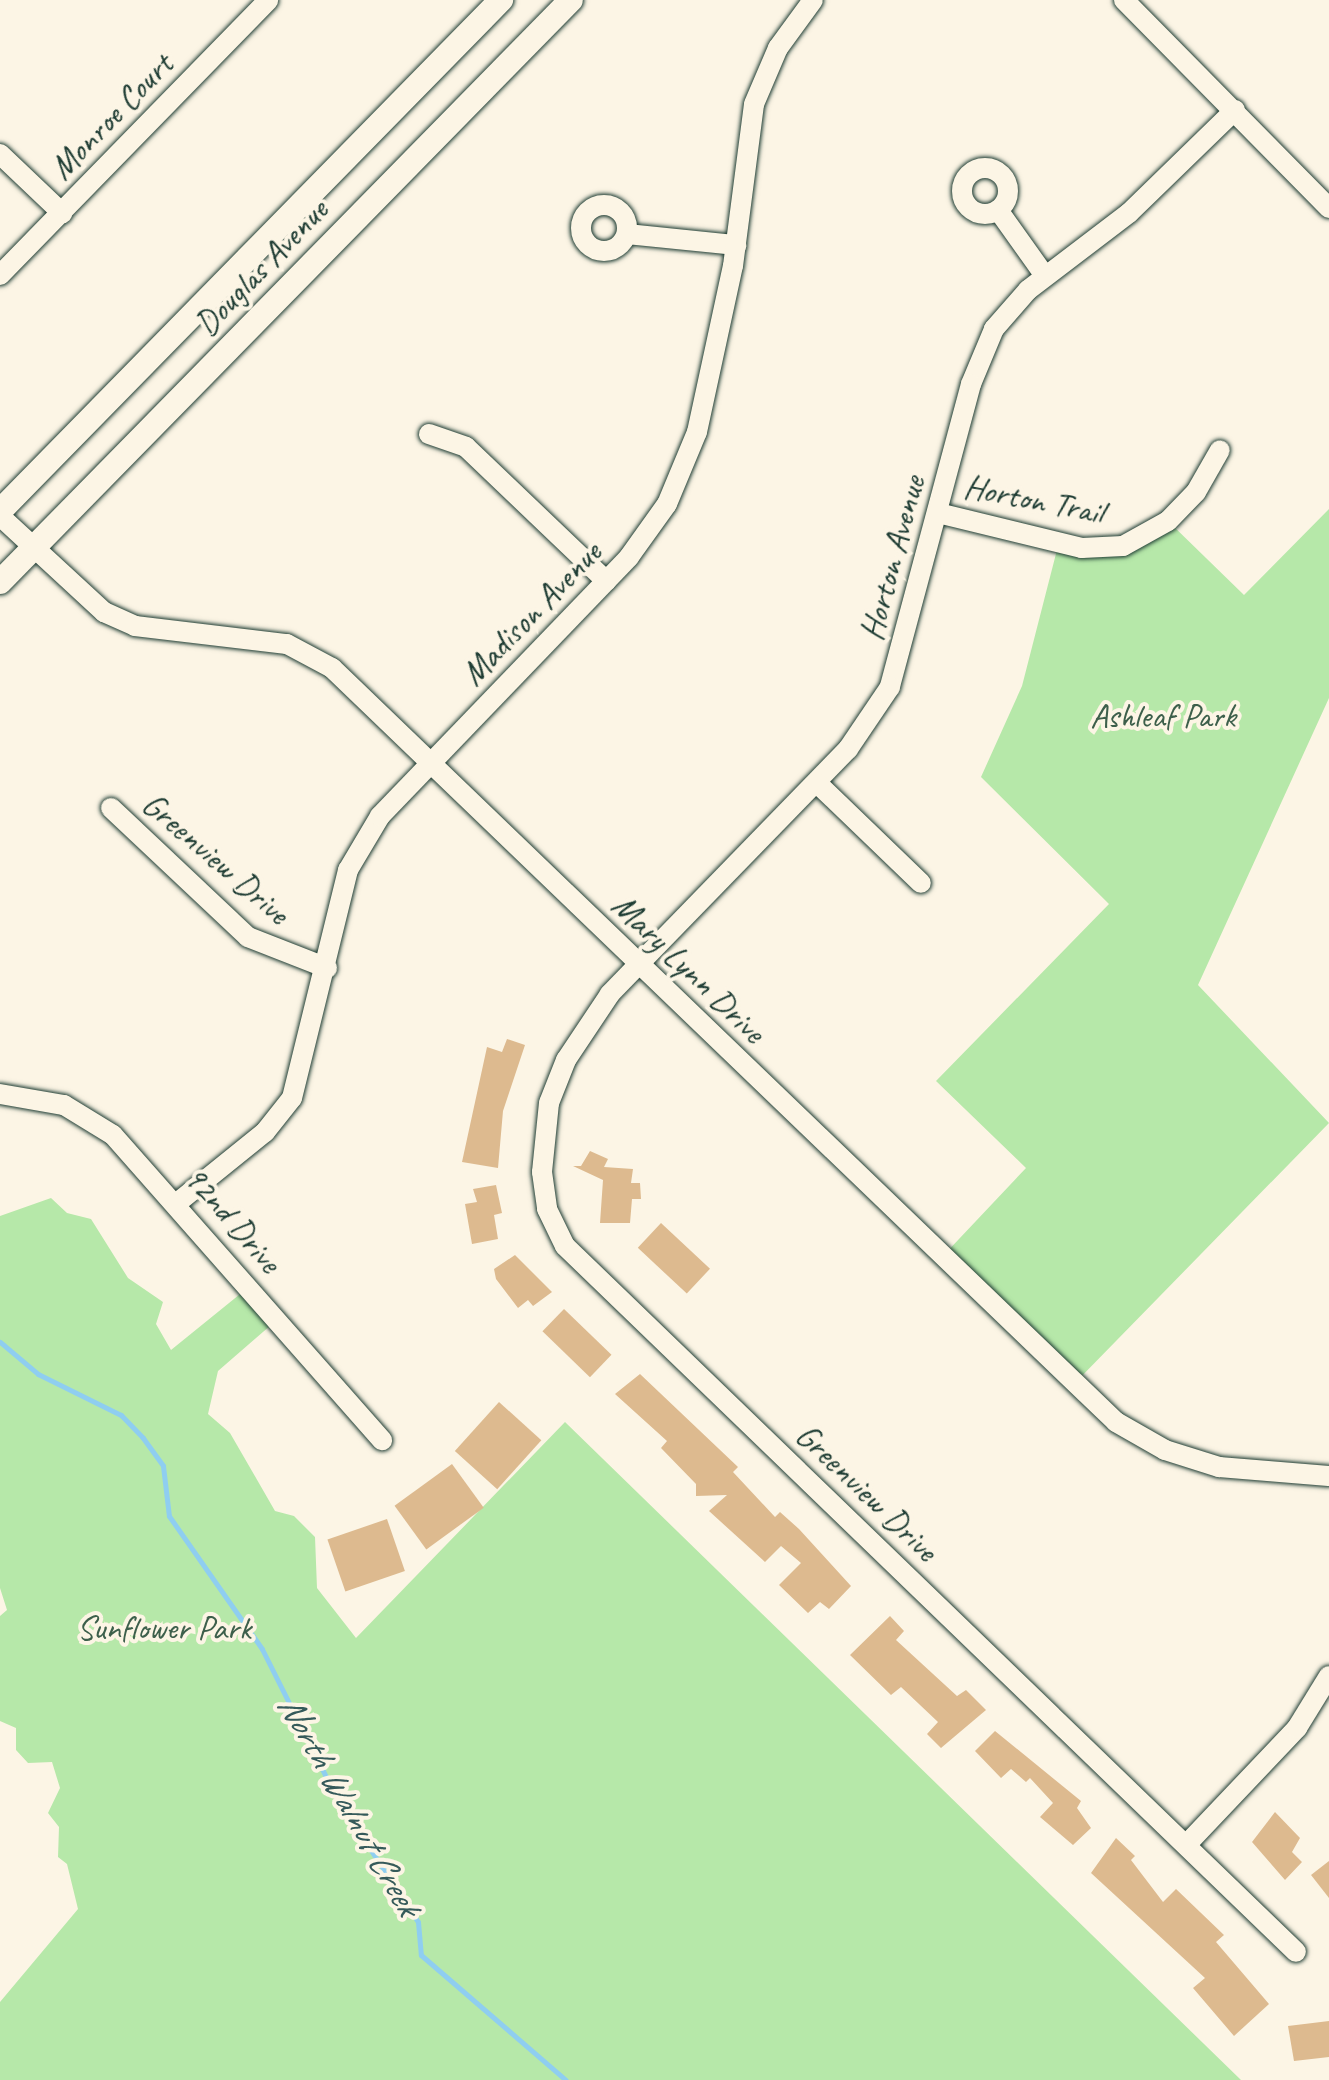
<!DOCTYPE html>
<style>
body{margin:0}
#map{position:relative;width:1329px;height:2080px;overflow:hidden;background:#fcf5e5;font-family:Caveat,sans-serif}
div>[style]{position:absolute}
.green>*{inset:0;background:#b6e8a9}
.stream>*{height:5px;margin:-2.5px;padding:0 2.5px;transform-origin:2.5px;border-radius:2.5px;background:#8fcef0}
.building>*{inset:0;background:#ddba8f;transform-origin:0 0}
.roads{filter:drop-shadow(0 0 2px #1f3d34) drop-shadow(0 0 2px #1f3d34)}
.minor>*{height:20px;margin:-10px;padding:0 10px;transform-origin:10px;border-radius:10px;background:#fcf5e5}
.minor>.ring{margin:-10px;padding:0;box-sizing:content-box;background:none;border:20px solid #fcf5e5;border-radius:50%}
.major>*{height:24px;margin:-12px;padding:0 12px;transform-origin:12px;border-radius:12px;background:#fcf5e5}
span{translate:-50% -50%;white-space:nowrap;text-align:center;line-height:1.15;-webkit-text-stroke:8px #fcf5e5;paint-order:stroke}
.street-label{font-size:34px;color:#1f3d34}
.park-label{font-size:34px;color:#3d5f4b}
.water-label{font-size:36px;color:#355a5a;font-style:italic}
</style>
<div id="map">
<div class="green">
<i style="clip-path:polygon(1329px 509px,1329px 698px,1198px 985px,1329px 1123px,1074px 1384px,942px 1257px,1026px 1168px,936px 1081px,1109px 904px,981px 777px,1022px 686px,1059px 542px,1103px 549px,1168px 521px,1244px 595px)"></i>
<i style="clip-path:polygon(51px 1198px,67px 1213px,91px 1219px,128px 1278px,163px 1302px,156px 1324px,171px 1350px,250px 1286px,278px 1319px,218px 1371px,208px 1414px,230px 1433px,275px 1511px,294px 1516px,315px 1537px,317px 1588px,356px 1638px,565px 1422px,1241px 2080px,0 2080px,0 2002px,78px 1909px,67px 1864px,58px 1857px,59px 1827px,48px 1813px,60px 1788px,52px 1762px,28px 1763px,16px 1750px,16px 1728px,0 1721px,0 1616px,7px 1610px,0 1588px,0 1216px)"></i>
</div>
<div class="stream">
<i style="left:0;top:1342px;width:50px;rotate:40.1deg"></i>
<i style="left:38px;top:1374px;width:93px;rotate:26.3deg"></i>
<i style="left:121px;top:1415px;width:32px;rotate:46deg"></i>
<i style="left:143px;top:1438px;width:34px;rotate:54deg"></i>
<i style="left:163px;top:1466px;width:50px;rotate:83.2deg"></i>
<i style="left:169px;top:1516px;width:162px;rotate:55deg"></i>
<i style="left:262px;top:1649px;width:165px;rotate:63.4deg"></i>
<i style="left:336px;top:1797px;width:149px;rotate:56.7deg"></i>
<i style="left:418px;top:1922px;width:33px;rotate:85deg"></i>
<i style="left:421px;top:1955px;width:191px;rotate:40.8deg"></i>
</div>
<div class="building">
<i style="clip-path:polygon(507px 1039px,525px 1045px,503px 1111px,498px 1168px,462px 1162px,487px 1047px,502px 1052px)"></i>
<i style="clip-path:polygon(590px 1151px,608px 1159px,604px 1167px,633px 1169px,631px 1183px,640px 1183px,641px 1199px,632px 1199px,630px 1223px,600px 1223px,603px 1180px,573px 1166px,581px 1166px)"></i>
<i style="clip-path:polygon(496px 1185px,502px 1213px,494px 1215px,498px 1239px,472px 1244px,465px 1204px,477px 1202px,473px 1189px)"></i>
<i style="left:661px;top:1223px;width:67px;height:34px;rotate:43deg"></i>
<i style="clip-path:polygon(515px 1255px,552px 1292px,533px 1306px,528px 1300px,518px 1308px,496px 1279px,494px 1269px)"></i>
<i style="left:564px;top:1309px;width:66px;height:31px;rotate:44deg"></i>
<i style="clip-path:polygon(640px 1374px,738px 1467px,733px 1472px,775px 1517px,780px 1512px,799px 1529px,851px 1586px,829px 1609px,820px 1602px,808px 1613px,779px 1585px,801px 1563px,781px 1546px,765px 1562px,709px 1511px,727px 1495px,696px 1496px,696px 1484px,661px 1448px,667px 1441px,615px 1394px)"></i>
<i style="left:499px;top:1402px;width:57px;height:66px;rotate:42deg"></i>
<i style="left:452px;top:1464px;width:54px;height:71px;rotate:54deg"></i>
<i style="left:387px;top:1519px;width:55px;height:63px;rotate:71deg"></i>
<i style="clip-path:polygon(890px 1616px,904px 1631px,896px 1640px,957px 1696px,966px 1690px,986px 1710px,941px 1748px,927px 1734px,938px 1722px,901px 1687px,891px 1695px,850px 1655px)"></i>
<i style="clip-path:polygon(995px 1731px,1081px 1801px,1077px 1808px,1091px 1828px,1073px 1845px,1040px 1817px,1053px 1803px,1030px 1778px,1026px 1782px,1011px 1769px,1001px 1778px,975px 1751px)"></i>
<i style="clip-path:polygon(1275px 1812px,1300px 1838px,1292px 1852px,1302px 1862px,1285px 1880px,1252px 1842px)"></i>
<i style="clip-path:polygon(1116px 1838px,1135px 1856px,1131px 1860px,1163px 1902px,1176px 1889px,1224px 1935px,1216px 1942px,1269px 2004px,1234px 2036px,1193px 1988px,1205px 1978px,1091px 1873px)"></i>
<i style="clip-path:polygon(1329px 1861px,1329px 1898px,1311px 1875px)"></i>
<i style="clip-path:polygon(1329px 2021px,1329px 2057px,1294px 2061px,1288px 2026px)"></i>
</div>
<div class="roads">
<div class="minor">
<i style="left:1124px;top:0;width:292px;rotate:45.4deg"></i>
<i style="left:1235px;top:110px;width:148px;rotate:135.8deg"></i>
<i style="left:1129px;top:213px;width:127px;rotate:142.7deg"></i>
<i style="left:1028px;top:290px;width:52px;rotate:131.1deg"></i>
<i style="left:994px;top:329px;width:60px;rotate:112.7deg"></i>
<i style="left:971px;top:384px;width:314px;rotate:105deg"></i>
<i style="left:890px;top:687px;width:75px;rotate:124.1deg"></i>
<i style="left:848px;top:749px;width:342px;rotate:134.2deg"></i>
<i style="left:610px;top:994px;width:79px;rotate:123.7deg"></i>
<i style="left:566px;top:1060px;width:46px;rotate:111.6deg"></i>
<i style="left:549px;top:1103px;width:69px;rotate:95.8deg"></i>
<i style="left:542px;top:1172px;width:37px;rotate:82deg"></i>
<i style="left:547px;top:1209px;width:41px;rotate:64.1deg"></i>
<i style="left:565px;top:1246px;width:1016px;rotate:44deg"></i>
<i style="left:0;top:154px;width:86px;rotate:43.6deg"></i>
<i class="ring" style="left:962px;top:168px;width:26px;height:26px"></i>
<i class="ring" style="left:581px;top:205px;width:26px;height:26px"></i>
<i style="left:998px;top:210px;width:81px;rotate:54.5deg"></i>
<i style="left:627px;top:234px;width:110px;rotate:5.8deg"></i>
<i style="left:0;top:275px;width:384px;rotate:-45.7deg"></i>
<i style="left:429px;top:434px;width:39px;rotate:19deg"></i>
<i style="left:466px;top:447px;width:194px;rotate:43.7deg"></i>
<i style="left:938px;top:513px;width:148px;rotate:13.7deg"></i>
<i style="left:1082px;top:548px;width:41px;rotate:-2.8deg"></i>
<i style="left:1123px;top:546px;width:51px;rotate:-29.1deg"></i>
<i style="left:1168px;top:521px;width:40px;rotate:-46deg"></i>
<i style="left:1196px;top:492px;width:48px;rotate:-60.3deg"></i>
<i style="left:0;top:516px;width:142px;rotate:42.7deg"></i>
<i style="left:104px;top:612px;width:34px;rotate:24deg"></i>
<i style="left:135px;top:626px;width:153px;rotate:6.8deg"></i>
<i style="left:287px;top:644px;width:51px;rotate:28.1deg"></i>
<i style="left:332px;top:668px;width:1088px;rotate:43.88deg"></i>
<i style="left:1116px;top:1422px;width:56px;rotate:29.7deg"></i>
<i style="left:1165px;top:1450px;width:57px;rotate:17.5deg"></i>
<i style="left:1219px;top:1467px;width:110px;rotate:4.7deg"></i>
<i style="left:817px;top:783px;width:144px;rotate:43.9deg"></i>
<i style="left:111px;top:808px;width:188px;rotate:43.3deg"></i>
<i style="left:248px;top:937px;width:85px;rotate:21.4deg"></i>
<i style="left:0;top:1094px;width:65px;rotate:9.8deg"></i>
<i style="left:64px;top:1105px;width:57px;rotate:31.5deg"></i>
<i style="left:113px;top:1135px;width:407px;rotate:48.6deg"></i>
<i style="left:177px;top:1203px;width:113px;rotate:-38.9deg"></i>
<i style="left:265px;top:1132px;width:43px;rotate:-51.5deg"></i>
<i style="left:292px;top:1098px;width:235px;rotate:-76.2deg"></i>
<i style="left:348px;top:870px;width:63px;rotate:-59.3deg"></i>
<i style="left:380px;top:816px;width:359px;rotate:-46.1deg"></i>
<i style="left:629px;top:557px;width:65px;rotate:-54.4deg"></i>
<i style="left:667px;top:504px;width:78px;rotate:-67.4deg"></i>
<i style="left:697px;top:432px;width:170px;rotate:-77.8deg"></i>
<i style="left:733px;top:266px;width:163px;rotate:-82.6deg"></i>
<i style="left:754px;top:104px;width:61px;rotate:-66.8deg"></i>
<i style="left:778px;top:48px;width:59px;rotate:-53.9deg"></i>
<i style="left:1187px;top:1844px;width:160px;rotate:-46.5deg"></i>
<i style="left:1297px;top:1728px;width:61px;rotate:-58.4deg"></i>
</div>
<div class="major">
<i style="left:0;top:511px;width:716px;rotate:-45.57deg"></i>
<i style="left:0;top:582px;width:815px;rotate:-45.55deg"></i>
</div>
</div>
<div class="street-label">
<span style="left:111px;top:116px;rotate:-46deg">Monroe Court</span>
<span style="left:261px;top:267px;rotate:-46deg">Douglas Avenue</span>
<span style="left:1034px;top:499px;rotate:11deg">Horton Trail</span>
<span style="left:892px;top:558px;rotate:-75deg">Horton Avenue</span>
<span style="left:531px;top:613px;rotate:-46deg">Madison Avenue</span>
<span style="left:216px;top:858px;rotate:41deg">Greenview Drive</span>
<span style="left:689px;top:968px;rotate:44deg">Mary Lynn Drive</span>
<span style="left:233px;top:1219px;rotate:49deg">92nd Drive</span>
<span style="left:867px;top:1492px;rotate:44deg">Greenview Drive</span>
</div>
<div class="park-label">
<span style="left:1163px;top:716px">Ashleaf Park</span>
<span style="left:164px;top:1628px">Sunflower Park</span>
</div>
<div class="water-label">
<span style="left:349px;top:1805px;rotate:60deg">North Walnut Creek</span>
</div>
</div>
